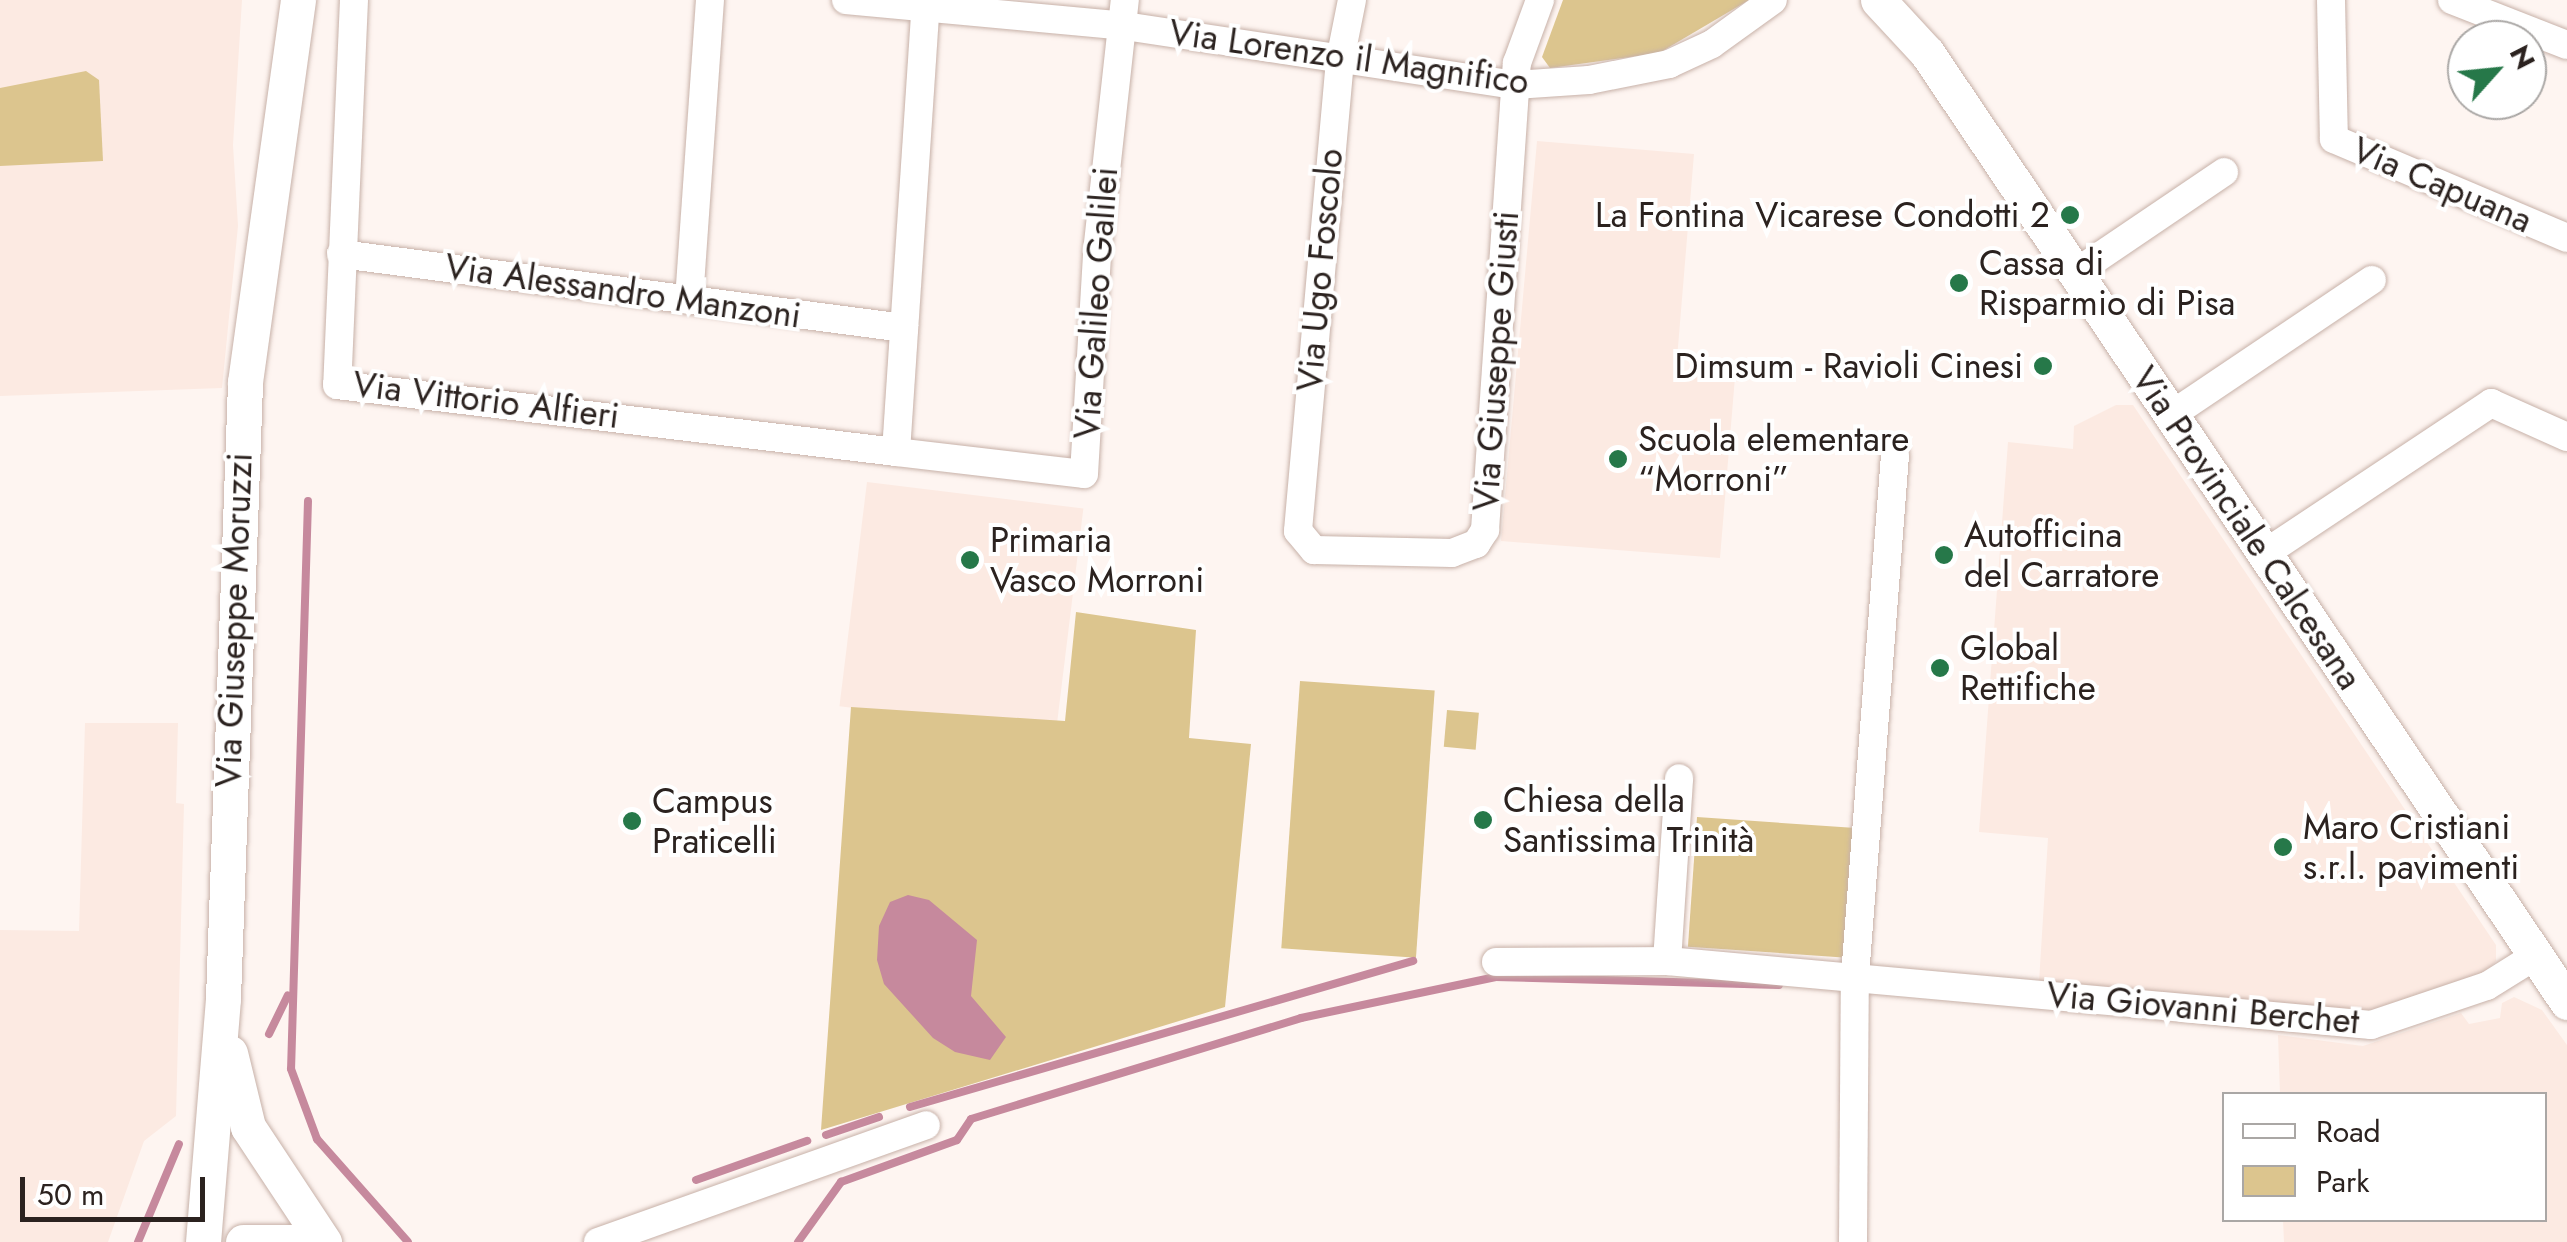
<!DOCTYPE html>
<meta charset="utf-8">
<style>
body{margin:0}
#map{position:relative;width:2567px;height:1242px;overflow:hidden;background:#fef5f1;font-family:Jost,sans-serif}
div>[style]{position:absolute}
.built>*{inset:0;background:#fceae2;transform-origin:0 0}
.green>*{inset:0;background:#dcc58e;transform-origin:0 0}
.water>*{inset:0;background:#c6899d}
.stream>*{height:8px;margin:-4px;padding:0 4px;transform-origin:4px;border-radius:4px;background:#c6899d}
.roads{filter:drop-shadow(0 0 2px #c7b1a8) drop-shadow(0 0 2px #c7b1a8)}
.minor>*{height:28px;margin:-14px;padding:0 14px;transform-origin:14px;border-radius:14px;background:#fff}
.major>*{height:35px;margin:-17.5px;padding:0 17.5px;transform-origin:17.5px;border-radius:17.5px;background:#fff}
.dots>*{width:28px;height:28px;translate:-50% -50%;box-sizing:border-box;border:5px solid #fff;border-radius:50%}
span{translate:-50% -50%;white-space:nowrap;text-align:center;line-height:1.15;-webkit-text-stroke:8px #fff;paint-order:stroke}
.street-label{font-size:35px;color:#2b221f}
.poi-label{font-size:35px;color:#2b221f}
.right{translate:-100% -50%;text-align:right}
.left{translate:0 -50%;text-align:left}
.legend{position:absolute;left:2222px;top:1092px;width:325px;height:130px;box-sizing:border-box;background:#fff;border:2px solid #aaa7a5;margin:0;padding:12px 18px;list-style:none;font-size:30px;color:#2b221f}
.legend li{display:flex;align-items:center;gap:20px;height:50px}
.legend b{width:50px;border:2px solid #aaa7a5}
.north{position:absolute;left:2447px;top:20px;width:100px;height:100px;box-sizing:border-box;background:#fff;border:2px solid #aaa7a5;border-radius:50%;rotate:63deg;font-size:28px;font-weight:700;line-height:40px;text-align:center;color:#2b221f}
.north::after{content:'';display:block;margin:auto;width:35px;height:45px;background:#267849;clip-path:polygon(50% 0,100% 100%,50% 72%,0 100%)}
.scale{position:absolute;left:20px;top:1177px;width:185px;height:45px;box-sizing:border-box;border:5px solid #2b221f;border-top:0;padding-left:12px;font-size:30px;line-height:35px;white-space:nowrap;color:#2b221f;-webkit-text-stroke:8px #fff;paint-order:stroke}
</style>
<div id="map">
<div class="built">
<i style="clip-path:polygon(0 0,242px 0,233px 145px,238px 226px,222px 388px,0 396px)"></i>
<i style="clip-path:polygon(1537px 141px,1694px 154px,1676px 371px,1735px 377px,1720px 558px,1501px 541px)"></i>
<i style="clip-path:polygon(2116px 405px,2133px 405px,2496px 945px,2496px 961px,2486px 971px,2386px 1010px,2357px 1011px,2039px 982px,2048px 838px,1979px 832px,2008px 442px,2073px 449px,2074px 426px)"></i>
<i style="left:867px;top:482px;width:218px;height:226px;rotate:7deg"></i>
<i style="clip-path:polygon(85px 723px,178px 723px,176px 803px,184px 804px,176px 1116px,144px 1141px,108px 1242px,0 1242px,0 930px,79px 931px)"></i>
<i style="clip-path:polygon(2514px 997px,2542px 1010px,2567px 1045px,2567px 1242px,2284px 1242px,2283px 1220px,2544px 1220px,2544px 1094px,2280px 1094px,2278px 1035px,2363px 1046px,2461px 1013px,2469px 1024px,2500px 1018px,2502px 1003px)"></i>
</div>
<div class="green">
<i style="clip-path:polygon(1563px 0,1749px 0,1659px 53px,1550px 68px,1542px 57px)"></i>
<i style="clip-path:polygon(86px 71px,99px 80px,103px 161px,0 166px,0 88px)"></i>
<i style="clip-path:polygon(1076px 612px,1196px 630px,1189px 738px,1251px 744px,1225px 1007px,821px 1130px,851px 707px,1065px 721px)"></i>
<i style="left:1300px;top:681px;width:135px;height:268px;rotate:4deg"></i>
<i style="left:1447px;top:710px;width:32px;height:37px;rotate:5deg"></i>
<i style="left:1697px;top:817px;width:159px;height:130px;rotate:4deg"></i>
</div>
<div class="water">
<i style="clip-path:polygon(908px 895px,929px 900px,977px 940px,971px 996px,1006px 1037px,990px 1060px,955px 1052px,933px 1038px,884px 984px,877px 960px,879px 926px,890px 902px)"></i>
</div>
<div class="stream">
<i style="left:308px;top:501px;width:568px;rotate:91.71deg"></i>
<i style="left:291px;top:1069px;width:75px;rotate:69.6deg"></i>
<i style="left:317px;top:1139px;width:137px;rotate:48.5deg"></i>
<i style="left:269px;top:1034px;width:43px;rotate:-64deg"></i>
<i style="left:910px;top:1107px;width:524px;rotate:-16.19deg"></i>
<i style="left:826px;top:1135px;width:56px;rotate:-18.8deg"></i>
<i style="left:696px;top:1180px;width:118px;rotate:-19.4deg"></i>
<i style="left:138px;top:1242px;width:106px;rotate:-67.3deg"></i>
<i style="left:798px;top:1242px;width:74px;rotate:-54.4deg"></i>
<i style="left:841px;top:1182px;width:123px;rotate:-19.9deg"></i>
<i style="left:957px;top:1140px;width:25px;rotate:-56deg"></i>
<i style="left:971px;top:1119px;width:345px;rotate:-17deg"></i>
<i style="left:1301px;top:1018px;width:199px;rotate:-11.9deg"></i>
<i style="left:1496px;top:977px;width:283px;rotate:1.6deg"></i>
</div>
<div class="roads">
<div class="minor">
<i style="left:354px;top:0;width:385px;rotate:92.5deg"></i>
<i style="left:337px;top:385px;width:563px;rotate:6.83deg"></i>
<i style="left:846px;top:0;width:273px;rotate:5.3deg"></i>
<i style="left:1118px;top:25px;width:402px;rotate:8.6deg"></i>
<i style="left:1515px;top:85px;width:74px;rotate:-3.9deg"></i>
<i style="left:1589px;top:80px;width:82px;rotate:-11.3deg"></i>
<i style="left:1669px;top:64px;width:47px;rotate:-24.9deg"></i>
<i style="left:1712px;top:44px;width:75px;rotate:-35.8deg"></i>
<i style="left:926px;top:0;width:453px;rotate:93.8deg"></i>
<i style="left:896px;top:452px;width:189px;rotate:6.7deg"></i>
<i style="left:1084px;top:474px;width:222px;rotate:-86.6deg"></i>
<i style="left:1097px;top:252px;width:254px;rotate:-83.7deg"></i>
<i style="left:1352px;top:0;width:61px;rotate:101.3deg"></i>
<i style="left:1340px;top:60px;width:473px;rotate:95.1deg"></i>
<i style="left:1298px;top:531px;width:25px;rotate:50deg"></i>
<i style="left:1314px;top:550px;width:138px;rotate:1.2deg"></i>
<i style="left:1452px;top:553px;width:26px;rotate:-21deg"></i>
<i style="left:1476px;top:544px;width:17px;rotate:-57deg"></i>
<i style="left:1485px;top:530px;width:468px;rotate:-86.1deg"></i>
<i style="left:1517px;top:63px;width:67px;rotate:-69.9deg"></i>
<i style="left:2331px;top:0;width:139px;rotate:88.8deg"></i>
<i style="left:2334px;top:139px;width:253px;rotate:23deg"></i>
<i style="left:2452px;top:0;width:123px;rotate:21.4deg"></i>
<i style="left:341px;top:254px;width:568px;rotate:7.49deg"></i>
<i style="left:2075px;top:273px;width:180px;rotate:-34.1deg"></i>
<i style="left:689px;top:300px;width:301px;rotate:-86deg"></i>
<i style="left:2171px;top:415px;width:242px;rotate:-33.9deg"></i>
<i style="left:2264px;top:554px;width:273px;rotate:-33.6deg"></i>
<i style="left:2491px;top:403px;width:83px;rotate:24.1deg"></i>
<i style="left:1667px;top:961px;width:183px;rotate:-86.2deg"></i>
<i style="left:1496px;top:962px;width:171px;rotate:-0.3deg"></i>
<i style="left:1667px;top:961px;width:707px;rotate:5.19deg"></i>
<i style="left:2371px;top:1025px;width:122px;rotate:-18.6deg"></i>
<i style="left:2487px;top:986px;width:57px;rotate:-32deg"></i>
<i style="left:598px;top:1242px;width:348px;rotate:-19.6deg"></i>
<i style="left:1853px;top:1242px;width:266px;rotate:-89.6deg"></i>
<i style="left:1855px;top:976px;width:523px;rotate:-85.61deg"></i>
</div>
<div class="major">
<i style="left:1878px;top:0;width:72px;rotate:47.2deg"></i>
<i style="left:1927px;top:53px;width:1145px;rotate:56deg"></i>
<i style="left:230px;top:1053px;width:76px;rotate:76.3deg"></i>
<i style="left:248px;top:1127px;width:138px;rotate:56.5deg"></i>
<i style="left:203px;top:1242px;width:245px;rotate:-85.3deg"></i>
<i style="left:223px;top:998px;width:616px;rotate:-87.95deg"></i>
<i style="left:245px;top:382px;width:386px;rotate:-82.1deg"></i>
<i style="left:243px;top:1242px;width:56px"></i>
</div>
</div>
<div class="dots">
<i style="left:2070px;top:215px;background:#267849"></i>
<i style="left:1959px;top:283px;background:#267849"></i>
<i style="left:2043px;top:366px;background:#267849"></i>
<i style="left:1618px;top:459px;background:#267849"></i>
<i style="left:1944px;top:555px;background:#267849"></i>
<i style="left:970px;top:560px;background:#267849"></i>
<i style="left:1940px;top:668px;background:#267849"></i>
<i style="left:1483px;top:820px;background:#267849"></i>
<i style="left:632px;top:821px;background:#267849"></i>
<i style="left:2283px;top:847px;background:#267849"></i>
</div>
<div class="street-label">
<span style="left:1349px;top:57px;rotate:8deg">Via Lorenzo il Magnifico</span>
<span style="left:2442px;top:185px;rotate:23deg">Via Capuana</span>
<span style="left:1320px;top:270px;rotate:-85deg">Via Ugo Foscolo</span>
<span style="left:623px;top:291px;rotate:8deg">Via Alessandro Manzoni</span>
<span style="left:1096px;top:303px;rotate:-86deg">Via Galileo Galilei</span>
<span style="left:1496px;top:361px;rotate:-86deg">Via Giuseppe Giusti</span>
<span style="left:486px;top:400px;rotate:7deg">Via Vittorio Alfieri</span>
<span style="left:2247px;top:528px;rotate:56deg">Via Provinciale Calcesana</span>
<span style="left:234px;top:620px;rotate:-88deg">Via Giuseppe Moruzzi</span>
<span style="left:2203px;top:1008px;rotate:5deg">Via Giovanni Berchet</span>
</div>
<div class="poi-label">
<span class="right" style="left:2050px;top:215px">La Fontina Vicarese Condotti 2</span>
<span class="left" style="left:1979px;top:283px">Cassa di<br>Risparmio di Pisa</span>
<span class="right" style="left:2023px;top:366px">Dimsum - Ravioli Cinesi</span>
<span class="left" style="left:1638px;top:459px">Scuola elementare<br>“Morroni”</span>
<span class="left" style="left:1964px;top:555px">Autofficina<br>del Carratore</span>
<span class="left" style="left:990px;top:560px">Primaria<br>Vasco Morroni</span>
<span class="left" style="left:1960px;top:668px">Global<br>Rettifiche</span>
<span class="left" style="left:1503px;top:820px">Chiesa della<br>Santissima Trinità</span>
<span class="left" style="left:652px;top:821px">Campus<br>Praticelli</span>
<span class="left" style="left:2303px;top:847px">Maro Cristiani<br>s.r.l. pavimenti</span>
</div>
<ul class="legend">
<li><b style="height:12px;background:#fff"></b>Road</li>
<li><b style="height:28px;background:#dcc58e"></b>Park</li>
</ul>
<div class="north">N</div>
<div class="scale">50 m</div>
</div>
